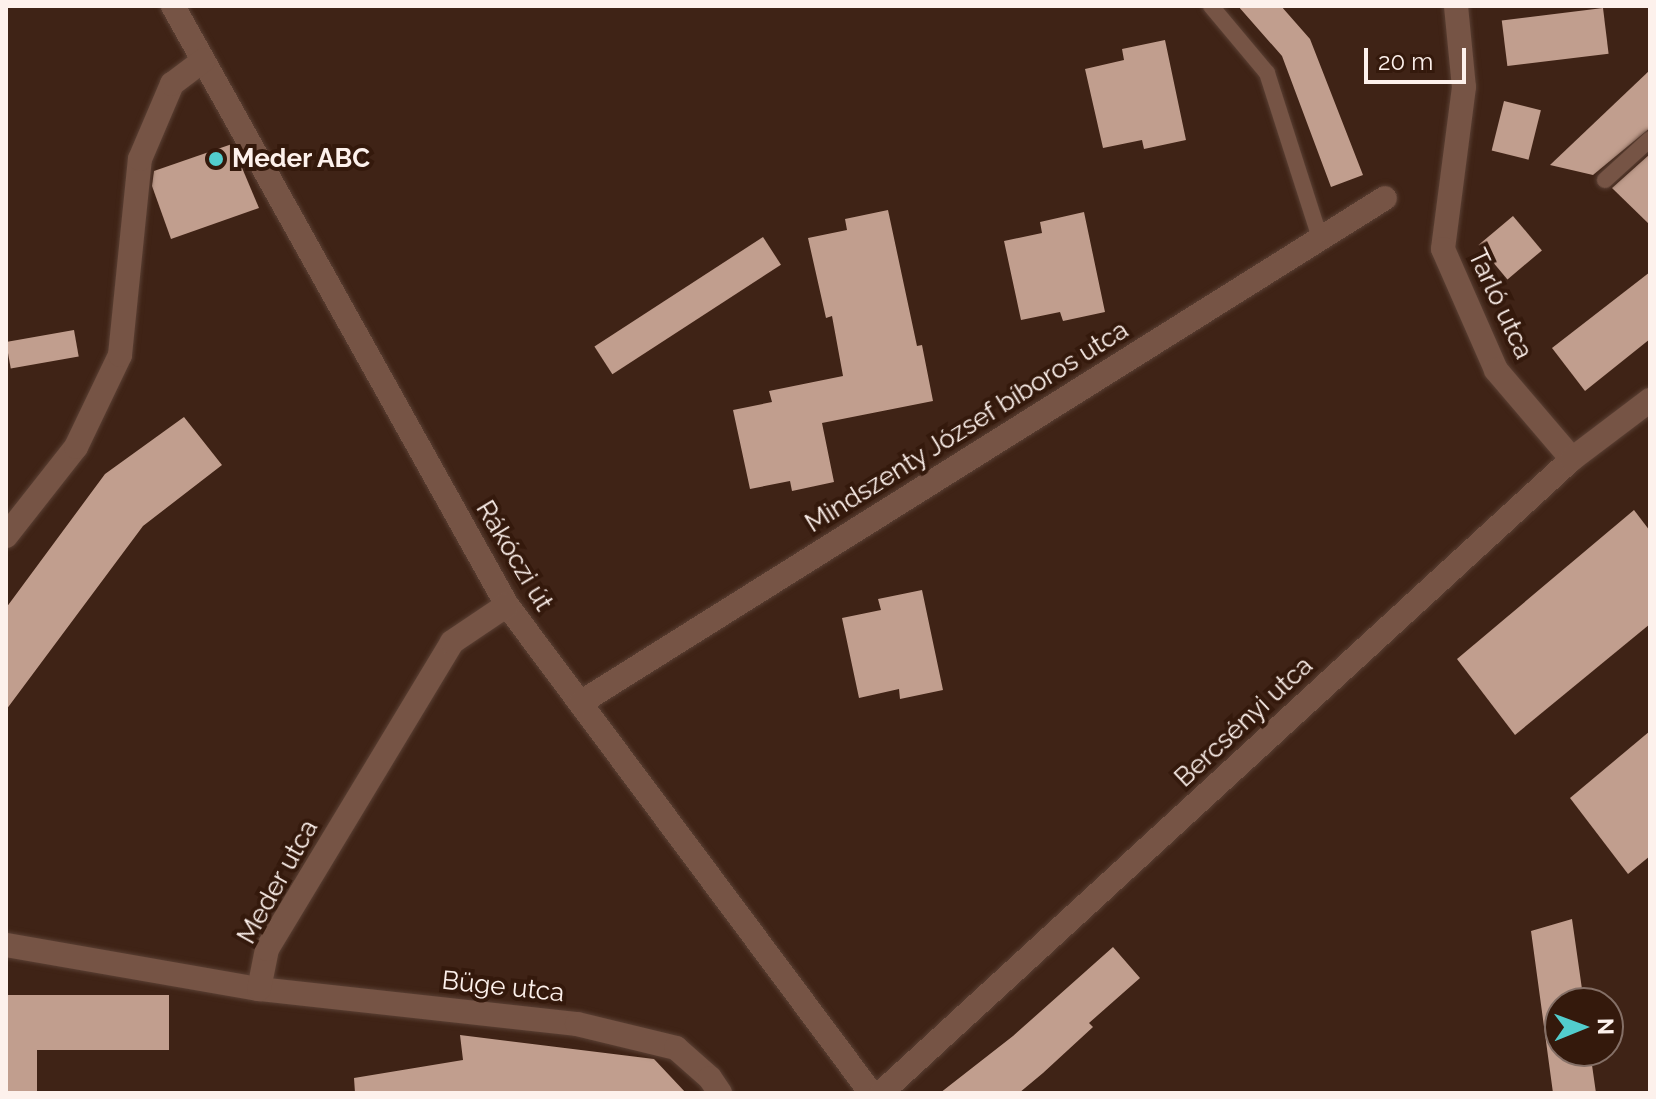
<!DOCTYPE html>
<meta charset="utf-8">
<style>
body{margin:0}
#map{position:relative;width:1656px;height:1099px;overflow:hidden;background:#3f2316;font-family:Raleway,sans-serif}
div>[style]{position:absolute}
.building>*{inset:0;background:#c19e8e;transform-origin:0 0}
.roads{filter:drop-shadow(0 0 2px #5a4034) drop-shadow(0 0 2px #5a4034)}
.lane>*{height:16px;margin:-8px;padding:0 8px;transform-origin:8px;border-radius:8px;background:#765445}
.street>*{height:24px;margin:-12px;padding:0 12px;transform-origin:12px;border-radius:12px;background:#765445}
.dots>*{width:22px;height:22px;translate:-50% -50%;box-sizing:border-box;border:4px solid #34190c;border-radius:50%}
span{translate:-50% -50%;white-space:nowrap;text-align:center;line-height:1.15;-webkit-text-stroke:8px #34190c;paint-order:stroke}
.poi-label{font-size:26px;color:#fdf1ec;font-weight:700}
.left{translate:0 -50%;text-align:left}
.street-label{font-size:26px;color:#fdf1ec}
.frame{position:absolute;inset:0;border:8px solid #fdf1ec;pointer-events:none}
.north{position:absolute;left:1544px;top:987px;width:80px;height:80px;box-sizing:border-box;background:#34190c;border:2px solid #846f66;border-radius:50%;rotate:89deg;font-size:22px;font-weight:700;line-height:32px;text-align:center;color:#fdf1ec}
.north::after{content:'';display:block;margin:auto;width:28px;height:36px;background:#52cdcd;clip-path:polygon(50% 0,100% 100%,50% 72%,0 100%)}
.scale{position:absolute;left:1364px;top:48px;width:102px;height:36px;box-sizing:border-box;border:4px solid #fdf1ec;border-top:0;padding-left:10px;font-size:24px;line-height:28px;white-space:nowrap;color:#fdf1ec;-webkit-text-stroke:6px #34190c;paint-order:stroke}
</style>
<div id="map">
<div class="building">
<i style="clip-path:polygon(1238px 6px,1281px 6px,1310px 39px,1363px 175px,1331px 187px,1282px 56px)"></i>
<i style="left:1603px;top:8px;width:46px;height:102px;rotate:83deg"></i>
<i style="clip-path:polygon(1165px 40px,1186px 140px,1144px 149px,1142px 140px,1103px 148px,1085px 69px,1124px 60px,1122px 49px)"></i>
<i style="clip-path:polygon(1650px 70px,1650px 128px,1593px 175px,1550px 165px)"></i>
<i style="left:1504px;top:101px;width:38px;height:51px;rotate:14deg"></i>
<i style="clip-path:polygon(232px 144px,259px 208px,171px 239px,152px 186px,154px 171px)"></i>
<i style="clip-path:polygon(1650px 154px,1650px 225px,1612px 188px)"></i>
<i style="clip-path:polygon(888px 210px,917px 346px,922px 345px,933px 401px,822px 423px,834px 482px,792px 491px,790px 481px,750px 489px,733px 410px,772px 402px,769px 391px,843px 376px,832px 316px,826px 318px,808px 238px,847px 230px,845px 219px)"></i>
<i style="clip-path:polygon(1084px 212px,1105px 312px,1063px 321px,1060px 312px,1021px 320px,1004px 241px,1042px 233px,1040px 222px)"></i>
<i style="left:1513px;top:216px;width:45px;height:45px;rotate:50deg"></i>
<i style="left:763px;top:237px;width:33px;height:201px;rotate:57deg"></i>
<i style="clip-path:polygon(1650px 272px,1650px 339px,1585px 391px,1552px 348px)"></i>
<i style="left:74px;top:330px;width:27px;height:69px;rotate:80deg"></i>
<i style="clip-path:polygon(184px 417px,222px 465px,143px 526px,6px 710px,6px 608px,105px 474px)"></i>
<i style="clip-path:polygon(1634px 510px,1650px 531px,1650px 624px,1515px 735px,1457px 659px)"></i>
<i style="clip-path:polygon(922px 590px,943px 690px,900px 699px,899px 689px,859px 698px,842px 618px,881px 610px,878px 599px)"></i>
<i style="clip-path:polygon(1650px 731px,1650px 856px,1628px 874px,1570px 798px)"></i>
<i style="clip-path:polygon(1572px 919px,1584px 1003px,1560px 1003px,1560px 1051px,1590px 1051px,1596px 1093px,1553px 1093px,1531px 931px)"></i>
<i style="clip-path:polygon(1113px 947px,1140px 978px,1089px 1023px,1093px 1027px,1043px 1073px,1019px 1093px,940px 1093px,1013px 1036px)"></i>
<i style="clip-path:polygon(6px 995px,169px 995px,169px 1050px,37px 1050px,37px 1093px,6px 1093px)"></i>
<i style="clip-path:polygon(460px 1035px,654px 1059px,686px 1093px,355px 1093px,354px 1078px,463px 1060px)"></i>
</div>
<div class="roads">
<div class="lane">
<i style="left:1211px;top:6px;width:87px;rotate:50.1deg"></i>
<i style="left:1267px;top:73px;width:173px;rotate:72.2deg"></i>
<i style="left:1605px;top:180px;width:61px;rotate:-42.3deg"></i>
</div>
<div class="street">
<i style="left:173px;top:6px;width:686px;rotate:60.86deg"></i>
<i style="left:507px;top:605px;width:609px;rotate:53.28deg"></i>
<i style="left:1456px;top:6px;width:81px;rotate:84.4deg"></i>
<i style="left:1464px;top:87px;width:163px;rotate:97.4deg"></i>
<i style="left:1443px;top:249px;width:132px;rotate:66.3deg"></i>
<i style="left:1496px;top:370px;width:117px;rotate:49.5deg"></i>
<i style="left:6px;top:536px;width:113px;rotate:-51.8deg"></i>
<i style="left:76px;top:447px;width:102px;rotate:-64.4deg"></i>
<i style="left:120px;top:355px;width:197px;rotate:-84.2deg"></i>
<i style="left:140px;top:159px;width:82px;rotate:-66.9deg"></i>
<i style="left:172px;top:84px;width:39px;rotate:-37deg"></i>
<i style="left:580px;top:703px;width:950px;rotate:-32.1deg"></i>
<i style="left:6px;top:945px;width:257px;rotate:9.9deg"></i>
<i style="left:259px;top:989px;width:320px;rotate:6.3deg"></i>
<i style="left:577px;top:1024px;width:102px;rotate:13.6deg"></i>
<i style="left:676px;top:1048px;width:45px;rotate:41.4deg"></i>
<i style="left:710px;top:1078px;width:18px;rotate:56deg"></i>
<i style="left:259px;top:989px;width:41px;rotate:-78.7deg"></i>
<i style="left:267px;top:949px;width:358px;rotate:-58.9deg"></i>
<i style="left:452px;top:642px;width:66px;rotate:-33.9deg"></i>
<i style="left:881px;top:1093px;width:938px;rotate:-42.54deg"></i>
<i style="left:1572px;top:459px;width:98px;rotate:-37.1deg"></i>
</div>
</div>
<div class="dots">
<i style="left:216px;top:159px;background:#52cdcd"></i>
</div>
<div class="poi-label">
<span class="left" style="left:232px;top:159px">Meder ABC</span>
</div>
<div class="street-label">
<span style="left:1500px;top:304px;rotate:65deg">Tarló utca</span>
<span style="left:967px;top:427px;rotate:-32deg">Mindszenty József bíboros utca</span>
<span style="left:514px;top:556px;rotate:59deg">Rákóczi út</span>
<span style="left:1244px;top:722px;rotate:-43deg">Bercsényi utca</span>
<span style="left:278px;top:882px;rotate:-61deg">Meder utca</span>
<span style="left:503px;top:987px;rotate:6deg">Büge utca</span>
</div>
<div class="frame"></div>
<div class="north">N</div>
<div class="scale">20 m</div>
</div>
